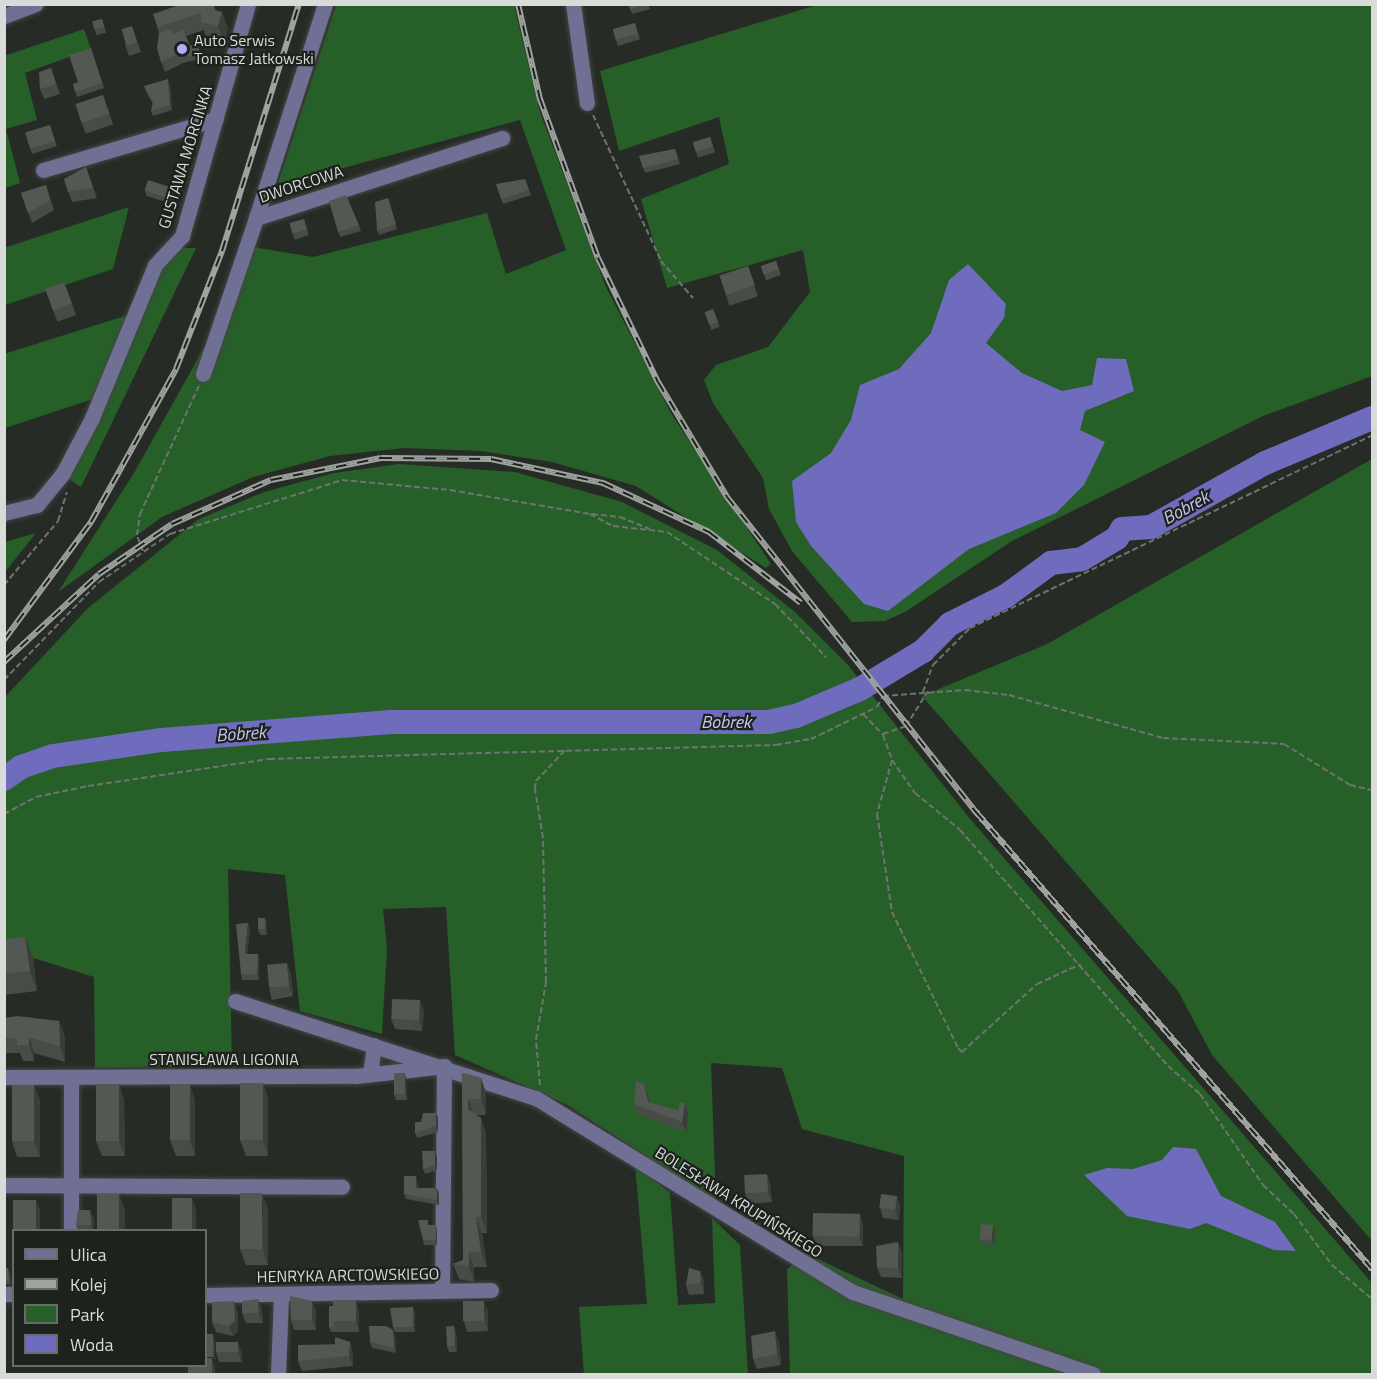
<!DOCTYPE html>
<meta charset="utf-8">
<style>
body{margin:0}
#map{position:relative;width:1377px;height:1379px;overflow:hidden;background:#262b26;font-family:"Titillium Web",sans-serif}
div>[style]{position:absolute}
.green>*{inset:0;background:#266028}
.water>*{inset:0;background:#6f6bbd}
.river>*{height:24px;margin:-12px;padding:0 12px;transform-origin:12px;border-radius:12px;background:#6f6bbd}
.path>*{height:2px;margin-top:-1px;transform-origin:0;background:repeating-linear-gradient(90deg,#6f736f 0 6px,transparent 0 9px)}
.roads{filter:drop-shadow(0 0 2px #424742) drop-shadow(0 0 2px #424742)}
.minor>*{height:15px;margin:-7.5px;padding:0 7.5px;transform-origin:7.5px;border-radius:7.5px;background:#6f7094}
.rail>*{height:6px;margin-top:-3px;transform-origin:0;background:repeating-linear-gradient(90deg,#1d221d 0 11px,#9fa39f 0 22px);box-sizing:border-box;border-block:2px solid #9fa39f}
.wall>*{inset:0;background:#474c47;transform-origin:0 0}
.shaded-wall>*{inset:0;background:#3a3e39}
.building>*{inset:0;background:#535852;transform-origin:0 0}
.dots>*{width:16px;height:16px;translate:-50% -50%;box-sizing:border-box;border:3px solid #1d221d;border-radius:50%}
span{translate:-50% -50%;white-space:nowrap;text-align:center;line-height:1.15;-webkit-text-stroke:4.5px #1d221d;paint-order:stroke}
.poi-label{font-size:16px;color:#d8dbd8}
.left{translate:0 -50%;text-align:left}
.street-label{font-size:16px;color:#d8dbd8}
.water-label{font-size:18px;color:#c4c5f2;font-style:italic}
.frame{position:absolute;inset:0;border:6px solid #d8dbd8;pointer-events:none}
.legend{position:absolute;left:12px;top:1229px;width:195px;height:138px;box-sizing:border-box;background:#1d221d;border:2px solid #686c68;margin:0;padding:8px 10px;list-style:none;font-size:18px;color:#d8dbd8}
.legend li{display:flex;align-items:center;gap:12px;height:30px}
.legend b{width:30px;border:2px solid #686c68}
</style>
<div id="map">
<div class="green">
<i style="clip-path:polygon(336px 5px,514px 5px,540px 112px,606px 287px,672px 415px,771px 564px,766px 568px,636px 486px,552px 462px,481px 451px,404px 448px,330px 456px,253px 477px,162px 517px,58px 592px,134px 473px,230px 301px,252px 247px,313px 257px,487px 213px,506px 274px,566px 250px,520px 120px,277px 186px)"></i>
<i style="clip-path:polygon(817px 5px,1372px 5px,1372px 376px,1263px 416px,1012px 541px,905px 612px,885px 621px,852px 622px,792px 551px,769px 509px,763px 478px,713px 403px,704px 380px,716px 365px,768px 347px,810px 292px,803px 250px,667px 288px,641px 199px,729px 164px,719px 117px,619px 151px,600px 71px)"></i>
<i style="clip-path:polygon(84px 29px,91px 49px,25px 73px,37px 120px,6px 129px,20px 183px,5px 188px,4px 56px)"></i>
<i style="clip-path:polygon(129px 207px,113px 269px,5px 305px,4px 248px)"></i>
<i style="clip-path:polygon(161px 248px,196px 248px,81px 487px,58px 472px,96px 398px,5px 428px,4px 354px,128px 315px)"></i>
<i style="clip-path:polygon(1372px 459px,1372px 1241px,1212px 1055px,1178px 991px,922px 696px,1047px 644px)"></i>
<i style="clip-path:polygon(399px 464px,515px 472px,622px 502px,717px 550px,795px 612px,848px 665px,971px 820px,1372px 1283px,1372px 1374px,790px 1374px,787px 1269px,807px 1254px,903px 1299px,904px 1156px,802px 1129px,782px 1068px,711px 1063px,716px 1202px,566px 1104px,455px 1055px,446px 907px,383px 909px,387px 948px,382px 1034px,300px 1011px,285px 875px,228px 869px,232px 1066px,95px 1068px,94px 977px,5px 949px,5px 697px,88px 608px,199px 519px,264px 492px,334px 473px)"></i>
<i style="clip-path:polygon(36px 533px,5px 572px,5px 542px)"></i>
<i style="clip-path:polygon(635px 1164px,670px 1193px,678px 1305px,715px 1303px,712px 1218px,740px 1245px,748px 1374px,584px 1374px,579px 1307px,647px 1304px)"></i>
</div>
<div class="water">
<i style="clip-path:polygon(968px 264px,1006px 304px,1004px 318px,986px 343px,1022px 373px,1062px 391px,1092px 385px,1097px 358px,1126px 359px,1134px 391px,1085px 411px,1080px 430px,1105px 442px,1084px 485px,1056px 513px,969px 549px,888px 611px,864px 604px,811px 546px,796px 522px,792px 481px,831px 453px,851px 420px,860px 385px,899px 369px,931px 333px,949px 280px)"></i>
<i style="clip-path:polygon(1173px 1147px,1196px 1149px,1221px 1196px,1275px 1222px,1296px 1251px,1274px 1250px,1206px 1223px,1190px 1229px,1127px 1216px,1084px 1175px,1107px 1168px,1133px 1169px,1162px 1160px)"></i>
</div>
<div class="river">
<i style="left:4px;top:779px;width:21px;rotate:-35deg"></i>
<i style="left:21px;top:767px;width:34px;rotate:-19deg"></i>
<i style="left:53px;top:756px;width:110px;rotate:-8.4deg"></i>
<i style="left:162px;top:740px;width:230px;rotate:-4.5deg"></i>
<i style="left:391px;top:722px;width:378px"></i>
<i style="left:769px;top:722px;width:28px;rotate:-13deg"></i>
<i style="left:796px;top:716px;width:69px;rotate:-22.9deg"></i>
<i style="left:860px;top:689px;width:74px;rotate:-31.1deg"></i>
<i style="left:923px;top:651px;width:38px;rotate:-45deg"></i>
<i style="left:950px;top:624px;width:63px;rotate:-26.6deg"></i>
<i style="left:1006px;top:596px;width:56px;rotate:-36.3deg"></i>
<i style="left:1051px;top:563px;width:31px;rotate:-7deg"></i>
<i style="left:1082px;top:559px;width:41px;rotate:-31deg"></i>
<i style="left:1117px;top:538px;width:10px;rotate:-61deg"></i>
<i style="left:1122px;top:529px;width:29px;rotate:-4deg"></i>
<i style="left:1151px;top:527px;width:131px;rotate:-29.3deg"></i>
<i style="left:1265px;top:463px;width:116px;rotate:-22.8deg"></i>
</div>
<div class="path">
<i style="left:593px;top:115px;width:161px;rotate:65deg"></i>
<i style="left:661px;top:261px;width:49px;rotate:49.1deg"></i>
<i style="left:592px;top:514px;width:28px;rotate:6deg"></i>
<i style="left:620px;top:517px;width:32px;rotate:22deg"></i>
<i style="left:143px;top:551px;width:17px;rotate:-111deg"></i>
<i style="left:137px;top:535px;width:21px;rotate:-82deg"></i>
<i style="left:140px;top:514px;width:141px;rotate:-65.3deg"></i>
<i style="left:4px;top:585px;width:84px;rotate:-49.8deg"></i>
<i style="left:58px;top:521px;width:30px;rotate:-73deg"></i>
<i style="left:4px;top:680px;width:136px;rotate:-45.9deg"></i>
<i style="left:99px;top:582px;width:86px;rotate:-34.1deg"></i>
<i style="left:170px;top:534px;width:180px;rotate:-17.4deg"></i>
<i style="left:342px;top:480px;width:108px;rotate:5.3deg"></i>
<i style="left:450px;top:490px;width:142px;rotate:9.7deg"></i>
<i style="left:590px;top:514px;width:26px;rotate:28deg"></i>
<i style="left:613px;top:526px;width:54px;rotate:6.3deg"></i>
<i style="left:667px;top:532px;width:130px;rotate:33.7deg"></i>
<i style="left:775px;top:604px;width:74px;rotate:46.1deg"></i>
<i style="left:923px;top:692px;width:29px;rotate:-70deg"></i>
<i style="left:933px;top:665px;width:52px;rotate:-45deg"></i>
<i style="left:970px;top:628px;width:446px;rotate:-25.6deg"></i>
<i style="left:863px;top:714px;width:29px;rotate:46deg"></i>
<i style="left:883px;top:735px;width:27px;rotate:70deg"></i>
<i style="left:892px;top:760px;width:40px;rotate:55.1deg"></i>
<i style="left:915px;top:793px;width:58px;rotate:39.4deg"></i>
<i style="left:960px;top:830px;width:315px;rotate:48.6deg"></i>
<i style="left:1168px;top:1066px;width:43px;rotate:41.2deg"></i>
<i style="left:1200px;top:1094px;width:111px;rotate:55.3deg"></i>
<i style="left:1263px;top:1185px;width:42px;rotate:43.1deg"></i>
<i style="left:1294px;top:1214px;width:64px;rotate:53.3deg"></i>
<i style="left:1332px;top:1265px;width:52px;rotate:40.4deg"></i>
<i style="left:883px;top:734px;width:24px;rotate:-19deg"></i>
<i style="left:906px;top:726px;width:41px;rotate:-57.8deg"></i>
<i style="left:892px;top:760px;width:56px;rotate:105.5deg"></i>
<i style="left:877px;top:814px;width:99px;rotate:81.3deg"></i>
<i style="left:892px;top:912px;width:151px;rotate:64.1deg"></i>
<i style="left:958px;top:1048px;width:6px;rotate:45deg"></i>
<i style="left:962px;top:1052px;width:101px;rotate:-42.2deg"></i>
<i style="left:1037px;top:984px;width:48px;rotate:-24.4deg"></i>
<i style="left:4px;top:814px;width:36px;rotate:-28deg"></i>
<i style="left:36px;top:797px;width:53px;rotate:-11.9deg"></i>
<i style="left:88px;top:786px;width:183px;rotate:-8.5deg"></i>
<i style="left:269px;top:759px;width:507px;rotate:-1.58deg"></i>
<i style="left:776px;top:745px;width:36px;rotate:-10deg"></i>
<i style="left:811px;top:739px;width:73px;rotate:-25.9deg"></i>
<i style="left:877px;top:707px;width:13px;rotate:-61deg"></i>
<i style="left:883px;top:696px;width:82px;rotate:-4.2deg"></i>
<i style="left:965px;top:690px;width:44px;rotate:6.5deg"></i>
<i style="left:1009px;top:695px;width:160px;rotate:15.6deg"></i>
<i style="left:1163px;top:738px;width:121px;rotate:2.8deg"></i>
<i style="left:1284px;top:744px;width:78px;rotate:31.8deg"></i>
<i style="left:1350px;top:785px;width:23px;rotate:13deg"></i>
<i style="left:540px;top:1085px;width:45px;rotate:-95.1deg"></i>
<i style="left:536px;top:1040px;width:59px;rotate:-80.2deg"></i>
<i style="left:546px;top:982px;width:144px;rotate:-91.2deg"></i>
<i style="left:543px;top:838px;width:50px;rotate:-99.3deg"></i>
<i style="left:535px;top:789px;width:8px;rotate:-83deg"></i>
<i style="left:536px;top:781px;width:45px;rotate:-46.8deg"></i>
</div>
<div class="roads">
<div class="minor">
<i style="left:325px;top:4px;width:225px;rotate:107.9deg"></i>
<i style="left:256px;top:218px;width:259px;rotate:-18deg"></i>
<i style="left:573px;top:4px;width:100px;rotate:82deg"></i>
<i style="left:4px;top:16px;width:34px;rotate:-21deg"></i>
<i style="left:43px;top:170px;width:180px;rotate:-16.4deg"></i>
<i style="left:203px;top:374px;width:165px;rotate:-71.2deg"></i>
<i style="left:4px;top:513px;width:34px;rotate:-14deg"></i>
<i style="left:37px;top:505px;width:41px;rotate:-50.9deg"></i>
<i style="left:63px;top:473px;width:62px;rotate:-62.2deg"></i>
<i style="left:92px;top:418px;width:165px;rotate:-67.6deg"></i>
<i style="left:155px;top:265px;width:40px;rotate:-47deg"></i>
<i style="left:182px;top:236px;width:241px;rotate:-74.1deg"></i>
<i style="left:235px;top:1001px;width:316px;rotate:17.9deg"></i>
<i style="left:536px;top:1098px;width:372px;rotate:31.5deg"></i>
<i style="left:853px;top:1292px;width:254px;rotate:18.9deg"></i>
<i style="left:370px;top:1074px;width:29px;rotate:-82deg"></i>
<i style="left:4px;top:1077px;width:352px;rotate:-0.2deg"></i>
<i style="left:356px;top:1076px;width:89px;rotate:-6.5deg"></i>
<i style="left:444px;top:1066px;width:225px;rotate:90.5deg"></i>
<i style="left:71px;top:1078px;width:152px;rotate:90deg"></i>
<i style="left:4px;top:1185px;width:338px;rotate:0.3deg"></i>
<i style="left:4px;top:1294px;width:10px"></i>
<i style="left:206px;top:1295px;width:285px;rotate:-1deg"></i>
<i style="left:278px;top:1374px;width:79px;rotate:-87.8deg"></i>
</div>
</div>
<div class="rail">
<i style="left:518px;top:4px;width:98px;rotate:77deg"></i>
<i style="left:540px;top:99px;width:169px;rotate:70deg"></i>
<i style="left:598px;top:258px;width:138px;rotate:64.2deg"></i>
<i style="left:658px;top:382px;width:134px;rotate:59deg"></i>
<i style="left:727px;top:497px;width:402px;rotate:51.7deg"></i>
<i style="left:976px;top:812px;width:605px;rotate:49.09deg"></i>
<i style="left:4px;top:640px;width:147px;rotate:-53.6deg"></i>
<i style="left:91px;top:522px;width:175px;rotate:-60.9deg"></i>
<i style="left:176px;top:369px;width:127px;rotate:-68.7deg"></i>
<i style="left:222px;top:251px;width:259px;rotate:-72.7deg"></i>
<i style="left:4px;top:662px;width:129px;rotate:-42.8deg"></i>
<i style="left:99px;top:574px;width:88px;rotate:-34.4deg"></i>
<i style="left:172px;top:524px;width:108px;rotate:-24deg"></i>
<i style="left:271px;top:480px;width:112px;rotate:-11.3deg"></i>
<i style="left:381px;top:458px;width:110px;rotate:0.5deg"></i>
<i style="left:491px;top:459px;width:115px;rotate:12.1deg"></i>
<i style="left:603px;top:483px;width:117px;rotate:24.8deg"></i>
<i style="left:709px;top:532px;width:116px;rotate:37.7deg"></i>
</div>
<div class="wall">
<i style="clip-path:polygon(628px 4px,648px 4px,650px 9px,632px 14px)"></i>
<i style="clip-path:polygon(216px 11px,222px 12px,228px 28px,224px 42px,206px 38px,204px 30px,186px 36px,190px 46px,197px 44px,202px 58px,183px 63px,165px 72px,161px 62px,159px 33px,153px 14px)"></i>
<i style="left:102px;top:19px;width:14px;height:10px;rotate:73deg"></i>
<i style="left:635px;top:23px;width:17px;height:23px;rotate:73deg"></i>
<i style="clip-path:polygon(132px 26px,141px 52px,129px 56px,125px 45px)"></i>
<i style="clip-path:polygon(91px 48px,104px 88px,77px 97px,73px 84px,78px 82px)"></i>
<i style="clip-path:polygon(51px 68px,60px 94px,44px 99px,40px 89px)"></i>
<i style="clip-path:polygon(170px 85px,172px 110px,153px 116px,151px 111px,153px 104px,146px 92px,144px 86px)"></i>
<i style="left:103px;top:95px;width:31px;height:29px;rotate:71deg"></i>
<i style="left:50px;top:125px;width:22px;height:26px;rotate:72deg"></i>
<i style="left:710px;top:137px;width:16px;height:18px;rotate:72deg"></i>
<i style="clip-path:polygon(675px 149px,680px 164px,645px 173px,639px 156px)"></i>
<i style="clip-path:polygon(86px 167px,97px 198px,72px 202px,64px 179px)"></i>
<i style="clip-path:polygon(525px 179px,531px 195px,503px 204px,501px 199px)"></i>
<i style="clip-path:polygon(46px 185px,54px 210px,32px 223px,21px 193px)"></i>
<i style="clip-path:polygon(145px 191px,175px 193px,172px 204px,147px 196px)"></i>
<i style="clip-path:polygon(388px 198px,397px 229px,379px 235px,377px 230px)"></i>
<i style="clip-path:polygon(329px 201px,359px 225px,361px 231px,340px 237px)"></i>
<i style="left:304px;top:219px;width:17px;height:15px;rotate:73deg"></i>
<i style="left:776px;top:261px;width:15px;height:16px;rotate:70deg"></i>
<i style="left:748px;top:266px;width:32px;height:30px;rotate:72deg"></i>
<i style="left:64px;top:282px;width:35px;height:20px;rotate:70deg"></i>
<i style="left:713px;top:309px;width:19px;height:9px;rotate:69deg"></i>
<i style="clip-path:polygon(267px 923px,267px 935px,260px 935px,258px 929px)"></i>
<i style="clip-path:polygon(250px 928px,247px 954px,258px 954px,259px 960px,259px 980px,242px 980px,241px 974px)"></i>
<i style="clip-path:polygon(25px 937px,33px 957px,37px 991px,4px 995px,4px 939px)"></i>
<i style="clip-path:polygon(291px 974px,293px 996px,272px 1000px,269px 989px)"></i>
<i style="clip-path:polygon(424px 1011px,422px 1031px,395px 1029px,391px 1019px)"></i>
<i style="clip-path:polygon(4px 1018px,59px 1021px,65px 1037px,65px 1062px,34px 1053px,34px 1061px,23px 1061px,20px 1053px,6px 1053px,6px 1062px,4px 1062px)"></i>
<i style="clip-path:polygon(462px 1073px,481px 1078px,486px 1093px,486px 1115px,476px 1115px,481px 1118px,486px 1133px,487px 1233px,482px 1233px,487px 1267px,474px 1267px,474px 1282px,459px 1279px,453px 1264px,463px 1260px)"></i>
<i style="clip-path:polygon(406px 1078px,407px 1100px,396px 1100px,394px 1094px)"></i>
<i style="clip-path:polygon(263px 1083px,268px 1098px,268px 1156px,246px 1156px,240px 1140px)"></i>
<i style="clip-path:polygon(119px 1084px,124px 1100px,125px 1156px,102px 1156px,96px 1141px)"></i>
<i style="clip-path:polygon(644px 1084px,648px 1095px,650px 1103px,678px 1110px,685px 1103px,688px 1113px,686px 1132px,637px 1114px,634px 1104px)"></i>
<i style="clip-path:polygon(40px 1100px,40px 1157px,17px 1157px,12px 1141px)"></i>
<i style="clip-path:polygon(195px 1100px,195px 1156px,176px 1156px,170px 1140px)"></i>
<i style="clip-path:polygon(436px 1113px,438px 1118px,438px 1132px,417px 1138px,415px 1133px,421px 1122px)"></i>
<i style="clip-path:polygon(435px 1151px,437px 1157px,437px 1170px,425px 1174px,423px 1169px)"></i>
<i style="clip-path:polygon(767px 1174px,770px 1184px,772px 1202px,749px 1204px,745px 1194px)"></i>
<i style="clip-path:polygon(416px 1176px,417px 1181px,418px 1188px,439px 1193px,439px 1205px,406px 1199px,404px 1194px)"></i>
<i style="clip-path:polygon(897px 1196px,900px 1206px,899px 1220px,883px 1218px,880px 1208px)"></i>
<i style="clip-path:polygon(268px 1208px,268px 1265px,246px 1265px,240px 1249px)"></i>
<i style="clip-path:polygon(90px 1210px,94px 1220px,94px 1230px,78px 1230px,76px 1225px)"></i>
<i style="clip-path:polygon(863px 1224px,863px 1246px,816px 1246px,813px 1236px)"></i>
<i style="clip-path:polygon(430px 1225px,436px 1225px,437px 1231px,437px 1245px,424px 1245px,423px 1240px)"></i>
<i style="clip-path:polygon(995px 1230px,994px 1245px,981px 1244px,979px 1239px)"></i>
<i style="clip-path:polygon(902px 1252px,902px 1278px,881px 1277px,877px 1267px)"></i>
<i style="clip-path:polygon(4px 1268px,8px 1268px,10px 1273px,11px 1284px,4px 1284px)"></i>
<i style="clip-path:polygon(700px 1271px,704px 1281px,704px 1294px,689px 1295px,686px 1285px)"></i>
<i style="clip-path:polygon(312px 1301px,316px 1311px,316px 1330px,294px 1330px,291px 1320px)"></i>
<i style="clip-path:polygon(333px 1306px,359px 1311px,359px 1332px,331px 1332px,329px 1327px)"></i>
<i style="clip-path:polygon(413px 1307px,415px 1313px,415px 1332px,395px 1332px,393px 1327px)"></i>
<i style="clip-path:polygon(262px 1309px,263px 1323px,246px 1323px,242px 1313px)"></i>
<i style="clip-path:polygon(488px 1311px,488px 1331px,467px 1332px,464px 1321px)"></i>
<i style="clip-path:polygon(238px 1312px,238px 1331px,233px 1336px,216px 1332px,212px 1322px)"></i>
<i style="clip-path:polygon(454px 1326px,456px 1332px,457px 1352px,449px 1352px,447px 1347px)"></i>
<i style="clip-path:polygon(395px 1335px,396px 1353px,372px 1348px,370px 1342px)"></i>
<i style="clip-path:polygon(216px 1342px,242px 1353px,242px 1362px,219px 1362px,216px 1352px)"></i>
<i style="clip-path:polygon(350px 1342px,353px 1354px,353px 1366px,302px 1371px,298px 1361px,335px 1344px)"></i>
<i style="clip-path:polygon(779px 1342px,781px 1365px,757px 1369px,753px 1359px)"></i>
</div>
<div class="shaded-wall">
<i style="clip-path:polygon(213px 4px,214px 4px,216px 11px,222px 12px,228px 28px,224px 42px,218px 26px)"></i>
<i style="clip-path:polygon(168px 79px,170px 85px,172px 110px,170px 105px)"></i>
<i style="clip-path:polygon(173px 188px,175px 193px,172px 204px,170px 198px)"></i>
<i style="clip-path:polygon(265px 918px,267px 923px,267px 935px,265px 930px)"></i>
<i style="clip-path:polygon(248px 923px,250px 928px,247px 960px,245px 954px)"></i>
<i style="clip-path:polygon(25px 937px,33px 957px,37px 991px,30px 971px)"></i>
<i style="clip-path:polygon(258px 954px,259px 960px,259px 980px,257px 974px)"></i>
<i style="clip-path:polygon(287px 963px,291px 974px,293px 996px,289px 986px)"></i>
<i style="clip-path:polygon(420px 1000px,424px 1011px,422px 1031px,419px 1020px)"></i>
<i style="clip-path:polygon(59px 1021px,65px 1037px,65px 1062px,60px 1046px)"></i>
<i style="clip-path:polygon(29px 1037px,34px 1053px,34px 1061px,29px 1045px)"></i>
<i style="clip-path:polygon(4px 1049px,6px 1053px,6px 1062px,4px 1058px)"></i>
<i style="clip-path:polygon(405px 1073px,406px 1078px,407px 1100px,405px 1094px)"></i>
<i style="clip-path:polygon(481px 1078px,486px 1093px,486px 1115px,481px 1099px)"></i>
<i style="clip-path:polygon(263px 1083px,268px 1098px,268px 1156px,263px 1140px)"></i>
<i style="clip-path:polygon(119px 1084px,124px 1100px,125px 1156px,119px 1141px)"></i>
<i style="clip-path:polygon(190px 1084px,195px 1100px,195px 1156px,190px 1140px)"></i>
<i style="clip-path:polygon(644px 1084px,648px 1095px,651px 1113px,648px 1102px)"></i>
<i style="clip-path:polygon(34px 1085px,40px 1100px,40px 1157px,34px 1141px)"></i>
<i style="clip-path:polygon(468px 1099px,474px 1115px,468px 1109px)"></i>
<i style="clip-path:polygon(685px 1103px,688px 1113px,686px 1132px,682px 1122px)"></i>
<i style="clip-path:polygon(436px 1113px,438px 1118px,438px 1132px,436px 1126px)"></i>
<i style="clip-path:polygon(481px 1118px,486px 1133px,487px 1233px,481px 1217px)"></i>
<i style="clip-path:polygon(435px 1151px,437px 1157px,437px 1170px,435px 1165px)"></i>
<i style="clip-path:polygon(767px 1174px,770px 1184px,772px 1202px,768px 1192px)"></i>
<i style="clip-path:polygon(416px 1176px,417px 1181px,418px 1194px,416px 1188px)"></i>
<i style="clip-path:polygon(437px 1188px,439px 1193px,439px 1205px,437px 1200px)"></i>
<i style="clip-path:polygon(262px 1193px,268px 1208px,268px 1265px,263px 1249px)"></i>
<i style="clip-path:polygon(119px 1194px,125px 1210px,125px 1230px,119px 1230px)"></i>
<i style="clip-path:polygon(897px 1196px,900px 1206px,899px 1220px,895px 1210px)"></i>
<i style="clip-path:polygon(192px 1198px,196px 1209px,196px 1230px,192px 1230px)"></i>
<i style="clip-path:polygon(36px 1200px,40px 1210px,40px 1230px,36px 1230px)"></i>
<i style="clip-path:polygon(90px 1210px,94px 1220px,94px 1230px,93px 1230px,91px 1225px)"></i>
<i style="clip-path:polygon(860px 1214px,863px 1224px,863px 1246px,859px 1236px)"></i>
<i style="clip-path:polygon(476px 1217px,482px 1233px,487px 1267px,481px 1252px)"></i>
<i style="clip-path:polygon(436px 1225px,437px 1231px,437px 1245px,436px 1240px)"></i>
<i style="clip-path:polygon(993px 1225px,995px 1230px,994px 1245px,992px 1240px)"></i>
<i style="clip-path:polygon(898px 1242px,902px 1252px,902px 1278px,898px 1268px)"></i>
<i style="clip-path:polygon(469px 1252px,474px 1267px,474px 1282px,469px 1266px)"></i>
<i style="clip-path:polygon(8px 1268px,10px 1273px,11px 1284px,9px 1279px)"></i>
<i style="clip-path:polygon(700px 1271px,704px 1281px,704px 1294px,701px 1283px)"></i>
<i style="clip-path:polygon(258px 1299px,262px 1309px,263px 1323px,259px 1313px)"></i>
<i style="clip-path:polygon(356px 1300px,359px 1311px,359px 1332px,356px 1321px)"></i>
<i style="clip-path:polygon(234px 1301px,238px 1312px,238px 1331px,233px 1336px,229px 1326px)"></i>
<i style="clip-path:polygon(312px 1301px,316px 1311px,316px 1330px,312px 1320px)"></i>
<i style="clip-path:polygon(484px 1301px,488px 1311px,488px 1331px,485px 1321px)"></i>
<i style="clip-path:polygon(413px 1307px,415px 1313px,415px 1332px,413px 1327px)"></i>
<i style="clip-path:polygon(454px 1326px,456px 1332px,457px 1352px,455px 1346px)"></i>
<i style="clip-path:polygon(393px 1330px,395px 1335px,396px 1353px,394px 1348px)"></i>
<i style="clip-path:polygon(775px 1331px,779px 1342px,781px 1365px,777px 1354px)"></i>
<i style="clip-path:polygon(213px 1334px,215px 1340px,215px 1362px,213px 1357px)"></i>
<i style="clip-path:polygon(238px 1342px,242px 1353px,242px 1362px,238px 1352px)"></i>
<i style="clip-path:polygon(350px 1342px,353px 1354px,353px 1366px,349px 1356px)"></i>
<i style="clip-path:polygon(212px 1358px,215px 1369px,215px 1374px,212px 1374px)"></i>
</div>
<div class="building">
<i style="clip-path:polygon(182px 4px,213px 4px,215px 10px,222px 12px,218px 26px,201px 22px,201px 13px,158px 27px,153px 14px)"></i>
<i style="clip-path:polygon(628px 4px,645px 4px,630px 9px)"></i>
<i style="left:102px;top:19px;width:8px;height:10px;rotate:76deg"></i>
<i style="left:635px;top:23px;width:11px;height:23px;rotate:75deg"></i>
<i style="left:132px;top:26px;width:17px;height:11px;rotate:73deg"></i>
<i style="clip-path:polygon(171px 29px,179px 53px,161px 62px,157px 48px,159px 33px)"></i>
<i style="clip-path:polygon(184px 30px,189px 46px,197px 44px,200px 53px,181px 58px,172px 34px)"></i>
<i style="clip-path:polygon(91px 48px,102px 83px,75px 92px,73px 84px,78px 82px,69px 55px)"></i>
<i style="clip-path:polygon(51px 68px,56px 84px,40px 89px,39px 72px)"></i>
<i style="clip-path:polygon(168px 79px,170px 105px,151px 111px,153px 102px,144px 86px)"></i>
<i style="left:103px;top:95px;width:20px;height:29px;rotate:72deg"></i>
<i style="left:50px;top:125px;width:17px;height:26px;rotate:73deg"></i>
<i style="left:710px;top:137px;width:10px;height:18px;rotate:73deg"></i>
<i style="clip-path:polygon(675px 149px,678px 159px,643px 168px,639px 156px)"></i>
<i style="clip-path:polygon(86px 167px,93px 188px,68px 192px,64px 179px)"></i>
<i style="clip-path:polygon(525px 179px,529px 190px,501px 199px,496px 184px)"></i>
<i style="left:148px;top:180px;width:26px;height:11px;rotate:18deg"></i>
<i style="clip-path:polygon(46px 185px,50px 200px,28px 213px,21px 193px)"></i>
<i style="clip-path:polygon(346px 195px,359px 225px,338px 232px,329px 201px)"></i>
<i style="clip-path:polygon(388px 198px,396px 224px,377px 230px,375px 202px)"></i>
<i style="left:304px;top:219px;width:11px;height:15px;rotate:75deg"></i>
<i style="left:776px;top:261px;width:9px;height:16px;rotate:72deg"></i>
<i style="left:748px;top:266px;width:20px;height:30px;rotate:70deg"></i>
<i style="left:64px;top:282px;width:23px;height:20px;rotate:70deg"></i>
<i style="left:713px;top:309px;width:14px;height:9px;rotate:69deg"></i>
<i style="left:258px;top:918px;width:7px;height:11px"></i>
<i style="clip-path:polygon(248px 923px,245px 954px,258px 954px,257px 974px,241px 974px,236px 924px)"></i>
<i style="clip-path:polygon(25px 937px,30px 971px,4px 974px,4px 939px)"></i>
<i style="left:287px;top:963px;width:23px;height:20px;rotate:85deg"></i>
<i style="left:392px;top:999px;width:28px;height:20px;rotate:2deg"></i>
<i style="clip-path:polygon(17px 1016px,59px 1021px,60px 1046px,29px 1037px,29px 1045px,17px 1045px,17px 1038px,4px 1038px,4px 1018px)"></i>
<i style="left:394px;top:1073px;width:11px;height:21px"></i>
<i style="clip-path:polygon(462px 1073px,481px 1078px,481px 1099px,468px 1099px,468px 1109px,481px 1118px,481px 1217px,476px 1217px,481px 1252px,469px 1252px,469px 1266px,453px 1264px,463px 1260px)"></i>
<i style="clip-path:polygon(636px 1081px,644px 1084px,648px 1102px,678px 1110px,680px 1102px,685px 1103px,682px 1122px,634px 1104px)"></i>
<i style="left:240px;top:1083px;width:23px;height:57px"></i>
<i style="left:96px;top:1084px;width:23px;height:57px"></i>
<i style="left:190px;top:1084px;width:56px;height:20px;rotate:90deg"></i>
<i style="left:12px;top:1085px;width:22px;height:56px"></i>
<i style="clip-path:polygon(423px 1113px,436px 1113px,436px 1126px,415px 1133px,415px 1122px,421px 1122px)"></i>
<i style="clip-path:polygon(422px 1151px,435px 1151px,435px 1165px,423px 1169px)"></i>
<i style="left:767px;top:1174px;width:18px;height:23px;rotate:87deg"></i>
<i style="clip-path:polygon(404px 1176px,416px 1176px,416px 1188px,437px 1188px,437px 1200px,404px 1194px)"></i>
<i style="left:240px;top:1193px;width:22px;height:56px"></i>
<i style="left:97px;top:1194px;width:22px;height:36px"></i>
<i style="left:881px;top:1194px;width:16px;height:14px;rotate:7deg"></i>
<i style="left:192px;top:1198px;width:32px;height:20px;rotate:90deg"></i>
<i style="left:13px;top:1200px;width:23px;height:30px"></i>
<i style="clip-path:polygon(78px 1210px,90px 1210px,91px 1225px,76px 1225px)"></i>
<i style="left:813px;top:1213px;width:47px;height:23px;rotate:1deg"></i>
<i style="clip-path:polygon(418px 1220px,428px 1220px,428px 1225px,436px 1225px,436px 1240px,423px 1240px)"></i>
<i style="left:981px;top:1224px;width:12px;height:15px;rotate:5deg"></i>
<i style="clip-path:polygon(898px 1242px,898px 1268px,877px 1267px,876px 1246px)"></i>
<i style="clip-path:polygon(4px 1268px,8px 1268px,9px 1279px,4px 1279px)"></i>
<i style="clip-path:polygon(689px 1268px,700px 1271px,701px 1283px,686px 1285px)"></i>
<i style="clip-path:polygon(290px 1296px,312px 1301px,312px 1320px,291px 1320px)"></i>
<i style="clip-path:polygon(258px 1299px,259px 1313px,242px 1313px,242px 1301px)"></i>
<i style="left:356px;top:1300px;width:21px;height:23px;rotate:90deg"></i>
<i style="clip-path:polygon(234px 1301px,235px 1321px,229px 1326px,212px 1322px,212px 1302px)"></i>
<i style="left:463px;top:1301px;width:21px;height:20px"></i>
<i style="clip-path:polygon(329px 1306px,333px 1306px,333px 1322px,335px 1327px,329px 1327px)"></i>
<i style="clip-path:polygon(413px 1307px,413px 1327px,393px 1327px,390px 1308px)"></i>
<i style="clip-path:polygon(369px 1326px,386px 1326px,393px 1330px,394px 1348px,370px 1342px)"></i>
<i style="left:454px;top:1326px;width:20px;height:8px;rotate:87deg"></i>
<i style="clip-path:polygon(775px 1331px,777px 1354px,753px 1359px,751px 1336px)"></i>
<i style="left:207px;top:1334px;width:6px;height:23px"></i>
<i style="clip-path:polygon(335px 1337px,350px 1342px,350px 1346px,349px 1344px,335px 1344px)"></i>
<i style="left:216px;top:1342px;width:22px;height:10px"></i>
<i style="clip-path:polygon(349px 1344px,349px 1356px,298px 1361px,298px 1345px)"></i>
<i style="clip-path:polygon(206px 1358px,212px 1358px,212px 1374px,188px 1374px,188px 1365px,206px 1365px)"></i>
</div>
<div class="dots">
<i style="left:182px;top:49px;background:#aeaefa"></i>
</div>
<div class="poi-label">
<span class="left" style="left:194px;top:49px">Auto Serwis<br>Tomasz Jatkowski</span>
</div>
<div class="street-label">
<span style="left:185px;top:157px;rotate:-73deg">GUSTAWA MORCINKA</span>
<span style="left:301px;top:184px;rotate:-18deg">DWORCOWA</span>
<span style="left:224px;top:1059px">STANISŁAWA LIGONIA</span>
<span style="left:739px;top:1202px;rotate:32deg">BOLESŁAWA KRUPIŃSKIEGO</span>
<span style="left:348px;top:1275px;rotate:-1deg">HENRYKA ARCTOWSKIEGO</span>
</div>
<div class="water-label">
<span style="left:1186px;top:508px;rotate:-29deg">Bobrek</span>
<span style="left:726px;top:722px">Bobrek</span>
<span style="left:241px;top:734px;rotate:-4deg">Bobrek</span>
</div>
<div class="frame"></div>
<ul class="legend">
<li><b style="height:8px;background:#6f7094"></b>Ulica</li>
<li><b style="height:8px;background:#9fa39f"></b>Kolej</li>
<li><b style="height:16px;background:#266028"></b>Park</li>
<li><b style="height:16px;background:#6f6bbd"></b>Woda</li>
</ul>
</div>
